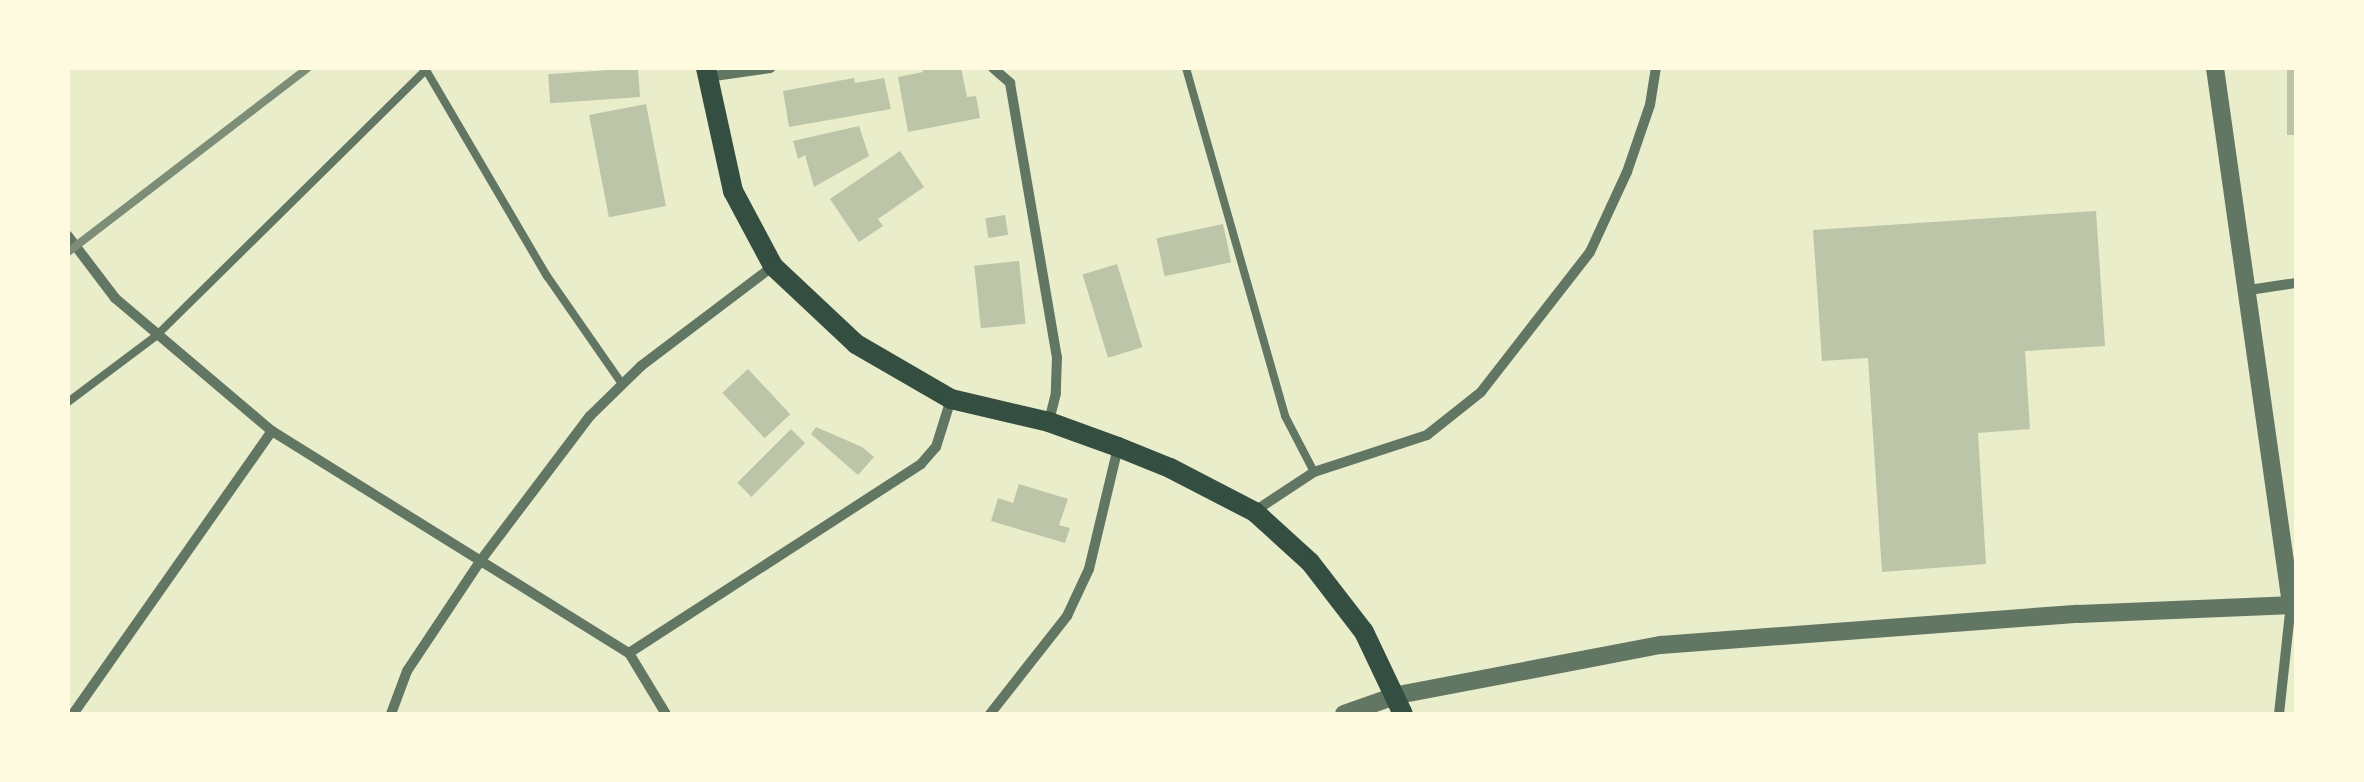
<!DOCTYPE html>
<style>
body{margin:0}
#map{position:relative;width:2364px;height:782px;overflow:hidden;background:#e9edc9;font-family:"Times New Roman",serif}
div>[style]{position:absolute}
.building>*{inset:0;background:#bcc5a7;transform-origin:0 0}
.service>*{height:8px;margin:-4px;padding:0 4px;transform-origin:4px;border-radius:4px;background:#617663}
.minor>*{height:10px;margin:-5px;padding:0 5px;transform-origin:5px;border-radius:5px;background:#617663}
.tertiary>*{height:18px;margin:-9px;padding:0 9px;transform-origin:9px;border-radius:9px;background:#617663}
.secondary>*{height:20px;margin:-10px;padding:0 10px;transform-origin:10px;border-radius:10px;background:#344e41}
.rail>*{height:8px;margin:-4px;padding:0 4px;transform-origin:4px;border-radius:4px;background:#7c8e77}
span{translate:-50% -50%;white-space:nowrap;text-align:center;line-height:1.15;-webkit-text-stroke:10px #fefae0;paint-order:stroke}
.frame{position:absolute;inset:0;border:70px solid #fefae0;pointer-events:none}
</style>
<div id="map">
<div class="building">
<i style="left:638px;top:68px;width:29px;height:90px;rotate:86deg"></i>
<i style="clip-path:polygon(922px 68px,961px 68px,967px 97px,976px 96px,980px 118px,908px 132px,898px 77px,923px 72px)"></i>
<i style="left:2287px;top:68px;width:9px;height:67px"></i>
<i style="clip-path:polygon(854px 78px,855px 83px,884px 78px,891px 109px,789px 127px,783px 91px)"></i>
<i style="left:646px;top:104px;width:104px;height:58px;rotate:79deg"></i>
<i style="clip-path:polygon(859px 126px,869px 156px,814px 187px,805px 155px,798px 159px,793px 141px)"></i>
<i style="clip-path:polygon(900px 151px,924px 187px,878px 219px,883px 226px,859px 242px,830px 199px)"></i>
<i style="clip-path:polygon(2096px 211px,2105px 346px,2025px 351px,2030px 429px,1978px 433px,1986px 564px,1882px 572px,1868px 358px,1822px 361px,1813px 230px)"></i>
<i style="left:1005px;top:215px;width:20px;height:20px;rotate:81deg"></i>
<i style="left:1223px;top:224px;width:39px;height:68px;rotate:78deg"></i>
<i style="left:1019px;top:261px;width:63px;height:45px;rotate:84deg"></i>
<i style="left:1117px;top:264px;width:87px;height:36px;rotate:73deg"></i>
<i style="left:748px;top:369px;width:62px;height:35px;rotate:47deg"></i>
<i style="clip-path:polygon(816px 427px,862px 447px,874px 457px,858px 475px,811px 434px)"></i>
<i style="left:791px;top:429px;width:20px;height:76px;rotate:45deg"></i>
<i style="clip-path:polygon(1019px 484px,1068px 499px,1059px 525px,1070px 528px,1065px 543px,991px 521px,998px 498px,1013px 503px)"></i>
</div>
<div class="service">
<i style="left:1186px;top:68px;width:362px;rotate:74.1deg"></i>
<i style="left:1285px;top:416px;width:63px;rotate:62.6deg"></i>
<i style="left:68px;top:402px;width:110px;rotate:-36.9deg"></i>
<i style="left:156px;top:336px;width:379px;rotate:-44.6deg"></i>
<i style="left:426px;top:70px;width:239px;rotate:59.6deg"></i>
<i style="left:547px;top:276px;width:131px;rotate:55.2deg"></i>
</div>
<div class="minor">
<i style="left:993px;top:68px;width:23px;rotate:41deg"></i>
<i style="left:1010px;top:83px;width:278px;rotate:80.3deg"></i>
<i style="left:1057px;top:357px;width:36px;rotate:92deg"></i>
<i style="left:1056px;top:393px;width:30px;rotate:104deg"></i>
<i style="left:707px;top:77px;width:64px;rotate:-8.1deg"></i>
<i style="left:68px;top:236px;width:78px;rotate:52.8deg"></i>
<i style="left:115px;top:298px;width:206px;rotate:40.3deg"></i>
<i style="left:272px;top:431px;width:420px;rotate:31.9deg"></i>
<i style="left:629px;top:653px;width:71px;rotate:58.8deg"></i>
<i style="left:2249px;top:290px;width:48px;rotate:-8.5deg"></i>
<i style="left:1255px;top:511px;width:71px;rotate:-33.5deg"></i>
<i style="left:1314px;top:472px;width:119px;rotate:-18.1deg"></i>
<i style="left:1427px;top:435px;width:69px;rotate:-38.5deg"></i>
<i style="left:1481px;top:392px;width:177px;rotate:-52.1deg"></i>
<i style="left:1590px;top:252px;width:88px;rotate:-65.2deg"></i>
<i style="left:1627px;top:172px;width:71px;rotate:-71.1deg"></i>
<i style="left:1650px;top:105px;width:37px;rotate:-81deg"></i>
<i style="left:629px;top:653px;width:348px;rotate:-32.9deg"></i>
<i style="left:921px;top:464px;width:23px;rotate:-49deg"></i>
<i style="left:936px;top:447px;width:50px;rotate:-72.6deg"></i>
<i style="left:73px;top:714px;width:346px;rotate:-54.9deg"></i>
<i style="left:391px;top:714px;width:46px;rotate:-69.6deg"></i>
<i style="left:407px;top:671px;width:133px;rotate:-56.3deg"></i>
<i style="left:481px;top:560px;width:181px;rotate:-52.9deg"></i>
<i style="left:590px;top:416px;width:71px;rotate:-44.4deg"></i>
<i style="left:641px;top:366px;width:166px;rotate:-37.1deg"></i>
<i style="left:990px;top:714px;width:125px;rotate:-51.8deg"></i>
<i style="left:1067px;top:616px;width:52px;rotate:-64.9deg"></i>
<i style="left:1089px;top:569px;width:125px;rotate:-76.6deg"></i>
<i style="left:2279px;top:714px;width:111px;rotate:-83.8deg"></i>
</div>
<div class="tertiary">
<i style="left:2215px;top:68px;width:541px;rotate:81.93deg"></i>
<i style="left:1344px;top:714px;width:57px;rotate:-19.4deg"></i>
<i style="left:1398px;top:695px;width:268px;rotate:-10.8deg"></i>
<i style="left:1661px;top:645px;width:418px;rotate:-4.3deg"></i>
<i style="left:2078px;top:614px;width:218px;rotate:-2.4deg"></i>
</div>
<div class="secondary">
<i style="left:706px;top:68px;width:126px;rotate:77.6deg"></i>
<i style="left:733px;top:191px;width:85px;rotate:61.9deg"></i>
<i style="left:773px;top:266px;width:114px;rotate:43.2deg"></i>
<i style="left:856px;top:344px;width:110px;rotate:30.1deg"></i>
<i style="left:951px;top:399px;width:101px;rotate:13.2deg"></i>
<i style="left:1049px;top:422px;width:73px;rotate:19.9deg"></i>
<i style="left:1118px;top:447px;width:56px;rotate:22deg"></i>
<i style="left:1170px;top:468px;width:96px;rotate:27.4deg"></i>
<i style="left:1255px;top:512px;width:74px;rotate:42.3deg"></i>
<i style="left:1310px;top:562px;width:88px;rotate:52.4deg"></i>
<i style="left:1364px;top:632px;width:91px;rotate:64.6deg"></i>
</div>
<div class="rail">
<i style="left:68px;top:252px;width:302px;rotate:-37.5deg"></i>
</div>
<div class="frame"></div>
</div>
